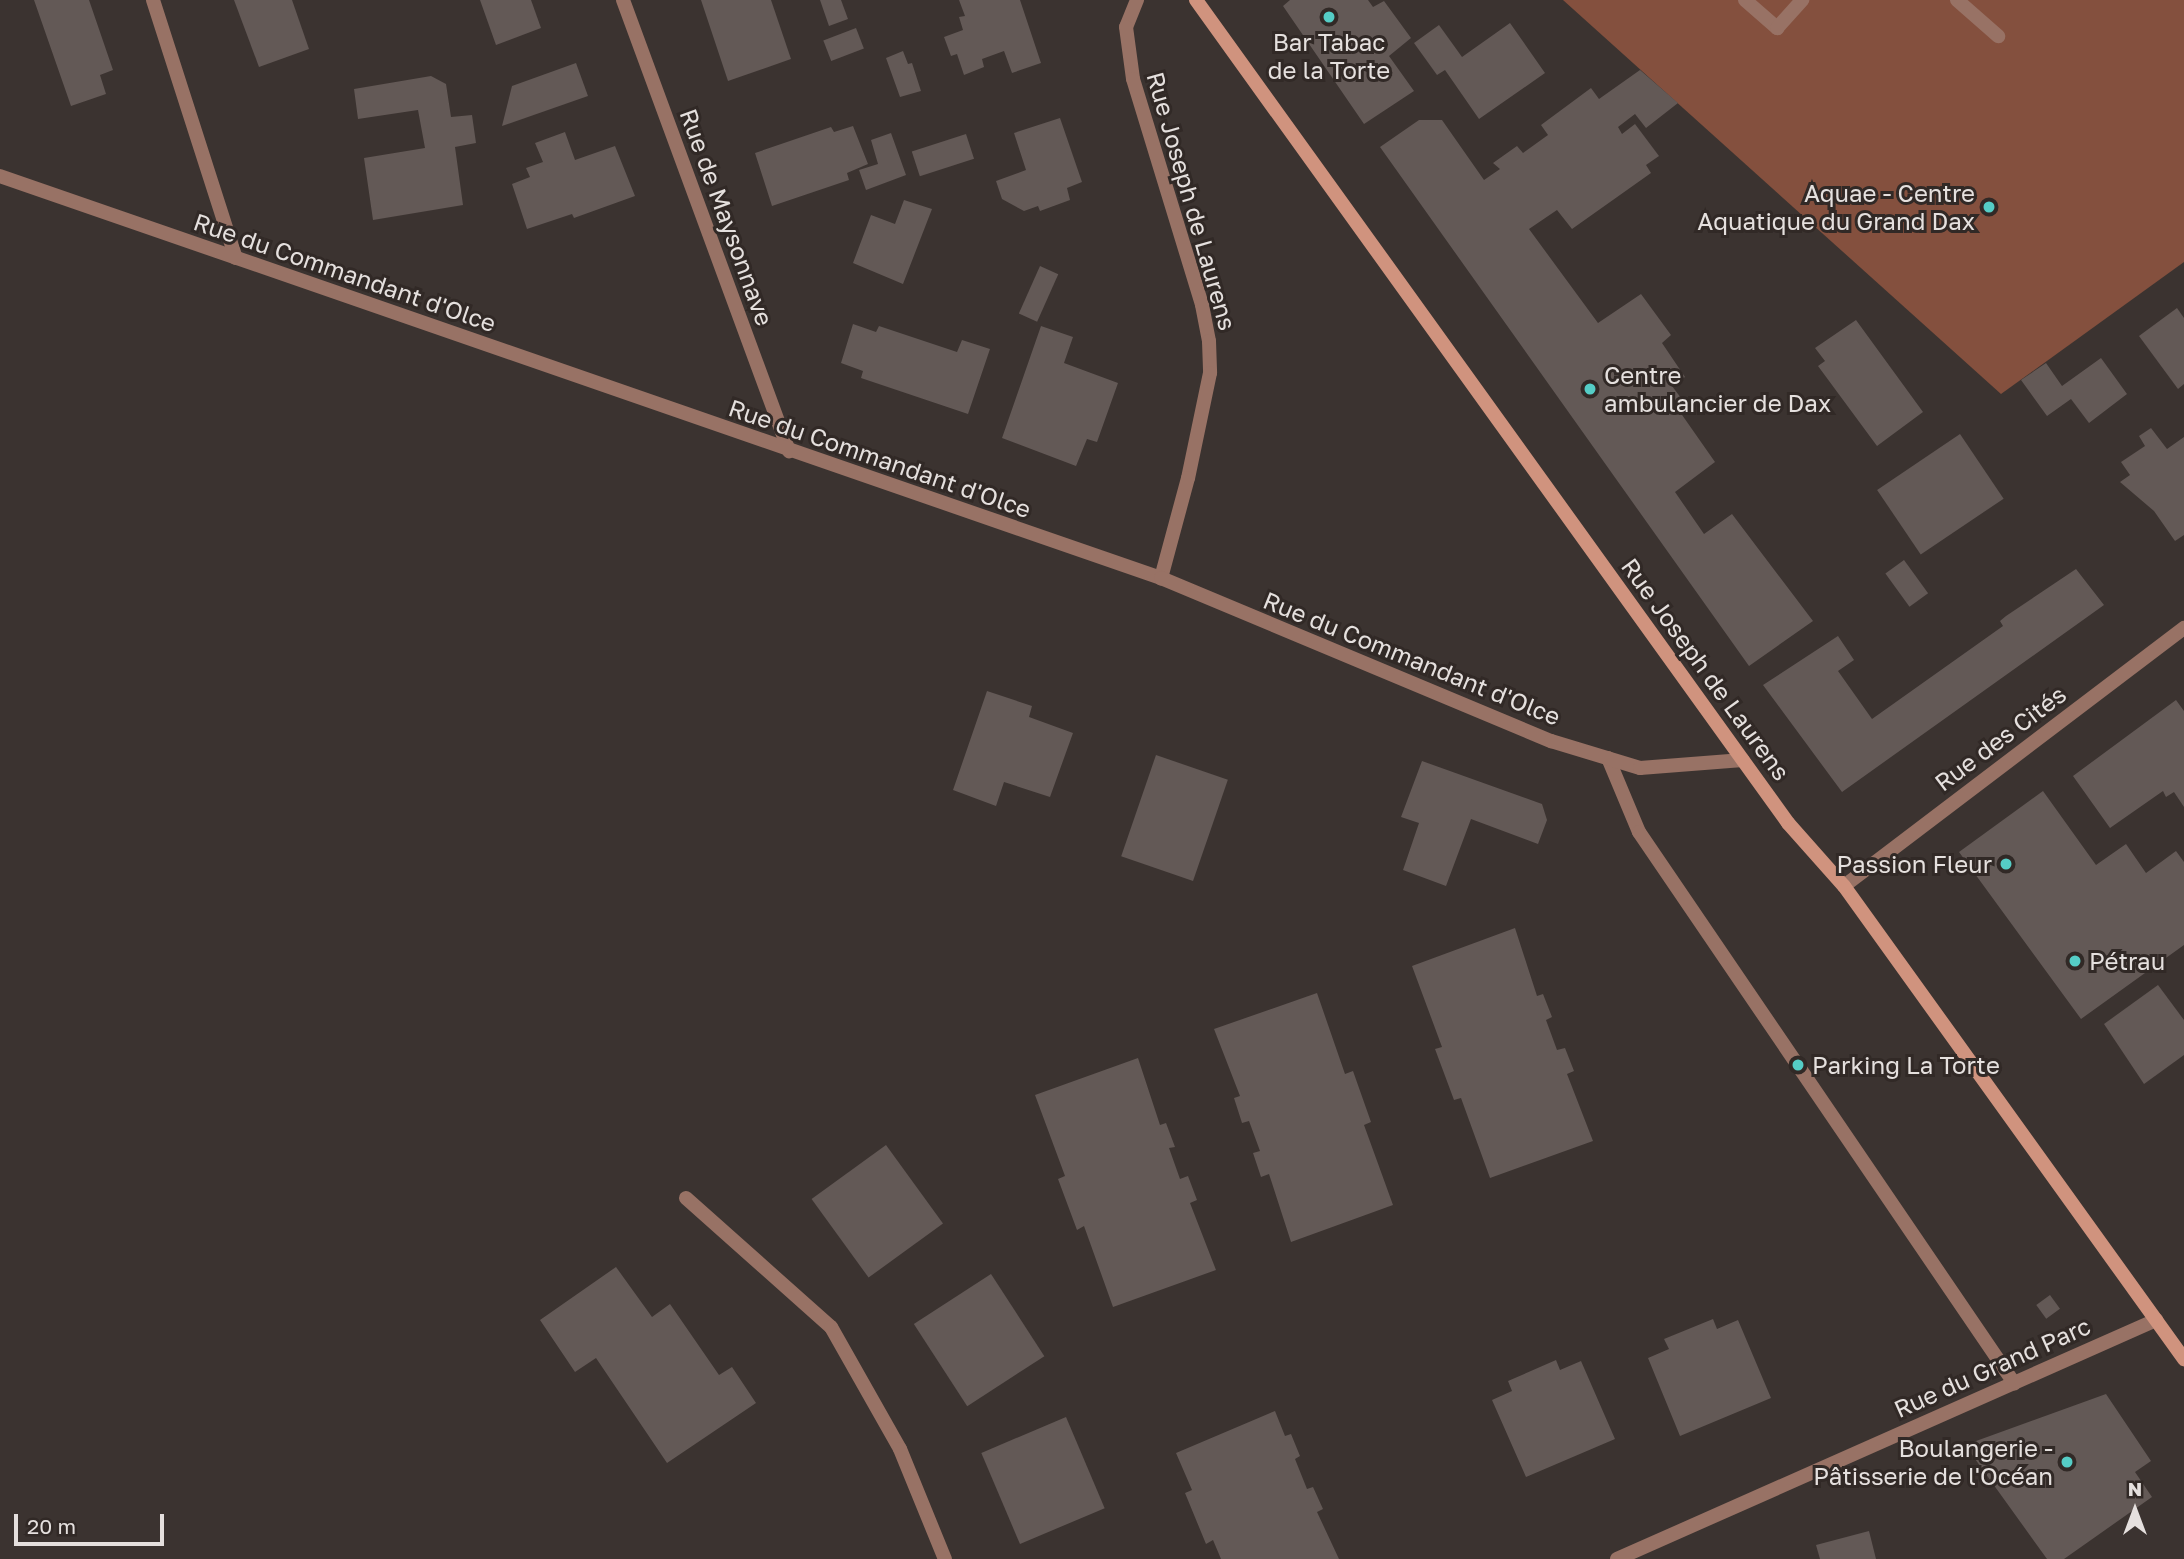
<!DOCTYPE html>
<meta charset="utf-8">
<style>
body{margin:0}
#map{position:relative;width:2184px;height:1559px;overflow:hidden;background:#3b3330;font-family:"Golos Text",sans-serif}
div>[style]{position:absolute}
.green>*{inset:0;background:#84503e}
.building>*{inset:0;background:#635956;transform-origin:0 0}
.lane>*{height:14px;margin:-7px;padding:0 7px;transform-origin:7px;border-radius:7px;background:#987265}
.street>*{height:14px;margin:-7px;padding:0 7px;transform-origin:7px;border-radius:7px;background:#987265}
.secondary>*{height:14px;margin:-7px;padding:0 7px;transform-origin:7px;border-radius:7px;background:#d0937e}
.dots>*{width:19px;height:19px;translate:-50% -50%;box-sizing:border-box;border:4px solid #312926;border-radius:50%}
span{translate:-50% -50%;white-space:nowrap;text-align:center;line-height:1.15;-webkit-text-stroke:6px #312926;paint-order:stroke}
.poi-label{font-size:24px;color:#e5e0de}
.right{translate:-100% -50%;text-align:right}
.left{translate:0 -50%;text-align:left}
.street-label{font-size:24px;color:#e5e0de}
.north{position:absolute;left:2100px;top:1475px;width:70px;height:70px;-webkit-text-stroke:5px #312926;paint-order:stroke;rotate:0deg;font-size:19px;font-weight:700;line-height:28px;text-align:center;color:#e5e0de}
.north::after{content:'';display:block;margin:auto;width:24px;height:32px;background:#e5e0de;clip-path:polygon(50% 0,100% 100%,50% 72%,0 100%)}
.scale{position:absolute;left:14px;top:1514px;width:150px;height:32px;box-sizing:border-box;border:4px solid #e5e0de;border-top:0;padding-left:9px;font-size:21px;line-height:24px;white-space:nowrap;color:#e5e0de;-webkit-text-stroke:5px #312926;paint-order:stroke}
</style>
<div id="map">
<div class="green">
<i style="clip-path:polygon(1563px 0,2184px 0,2184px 262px,2001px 394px)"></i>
</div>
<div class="building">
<i style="clip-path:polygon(34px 0,89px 0,113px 70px,100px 75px,106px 94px,71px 106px)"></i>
<i style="clip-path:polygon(234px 0,292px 0,309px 49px,259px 67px)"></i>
<i style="clip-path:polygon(480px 0,531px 0,541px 28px,496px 45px)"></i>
<i style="clip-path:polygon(701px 0,771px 0,791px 59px,728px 81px)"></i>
<i style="clip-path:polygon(820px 0,841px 0,848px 19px,829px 26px)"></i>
<i style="clip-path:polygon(959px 0,1020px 0,1041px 63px,1012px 73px,1004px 51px,982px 59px,984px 67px,964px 75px,957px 54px,951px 56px,944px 37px,963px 30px,959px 17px,965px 16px)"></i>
<i style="clip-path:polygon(1290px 0,1368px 0,1373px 7px,1384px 1px,1411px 38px,1389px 56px,1414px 91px,1364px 124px,1283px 6px)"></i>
<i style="clip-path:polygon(1510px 23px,1545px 73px,1479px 119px,1445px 70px,1437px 75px,1414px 43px,1439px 25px,1462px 57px)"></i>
<i style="left:856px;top:28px;width:22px;height:35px;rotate:69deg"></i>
<i style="clip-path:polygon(903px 51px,908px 64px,912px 63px,921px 91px,900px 97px,886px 58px)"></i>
<i style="clip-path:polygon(576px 63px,588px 96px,502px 126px,512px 86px)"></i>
<i style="clip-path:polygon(1640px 70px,1678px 103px,1646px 128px,1635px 114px,1618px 127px,1622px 134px,1635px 124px,1659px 156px,1646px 165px,1651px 173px,1572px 229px,1557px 210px,1529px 229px,1598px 323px,1641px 294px,1671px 335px,1662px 343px,1685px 377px,1672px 386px,1687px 406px,1680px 412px,1715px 462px,1675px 492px,1704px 534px,1732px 514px,1813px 621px,1749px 666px,1380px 147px,1419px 120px,1442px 120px,1484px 180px,1500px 169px,1493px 163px,1517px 146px,1523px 153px,1548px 135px,1541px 125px,1591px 88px,1599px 99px)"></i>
<i style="clip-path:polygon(431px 76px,446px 84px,451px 117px,472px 115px,476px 143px,455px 147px,463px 205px,373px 220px,364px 158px,425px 148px,418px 110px,358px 119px,354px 89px)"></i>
<i style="clip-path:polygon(1060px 118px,1082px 182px,1067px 188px,1070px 200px,1040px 211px,1038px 206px,1024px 211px,1002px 199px,996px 181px,1026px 170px,1014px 133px)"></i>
<i style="clip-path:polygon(853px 126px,868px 164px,847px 173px,849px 180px,772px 206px,755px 153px,831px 127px,834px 132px)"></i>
<i style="clip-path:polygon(565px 132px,575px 160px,615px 146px,635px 196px,574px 218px,572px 214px,527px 229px,512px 184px,530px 177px,526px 168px,543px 162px,535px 143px)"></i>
<i style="clip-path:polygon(891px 133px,906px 175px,866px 190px,859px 170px,878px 164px,871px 140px)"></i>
<i style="left:966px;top:134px;width:26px;height:57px;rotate:72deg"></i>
<i style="clip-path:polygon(904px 200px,932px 209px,903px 284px,853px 263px,871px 215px,895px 224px)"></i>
<i style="left:1040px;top:266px;width:20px;height:52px;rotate:24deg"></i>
<i style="clip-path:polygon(2177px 308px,2184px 318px,2184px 384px,2178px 389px,2139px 336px)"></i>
<i style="clip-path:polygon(1856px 320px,1923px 412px,1877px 446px,1818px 366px,1825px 361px,1815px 348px)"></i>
<i style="clip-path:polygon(853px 324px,876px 332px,879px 326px,957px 352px,962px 340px,990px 349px,968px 414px,861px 378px,863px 371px,841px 363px)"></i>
<i style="clip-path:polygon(1041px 326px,1073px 337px,1064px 363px,1118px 383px,1097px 442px,1087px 439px,1076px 466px,1002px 438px)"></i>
<i style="clip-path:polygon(2101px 358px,2127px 394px,2089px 423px,2071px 399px,2047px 416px,2021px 380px,2046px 363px,2062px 386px)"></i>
<i style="clip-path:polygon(2151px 428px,2167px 449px,2184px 437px,2184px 535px,2175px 541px,2154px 511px,2120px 482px,2130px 475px,2121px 462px,2145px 446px,2139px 436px)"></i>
<i style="left:1960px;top:434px;width:78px;height:100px;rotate:56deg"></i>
<i style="left:1904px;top:560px;width:41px;height:23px;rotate:54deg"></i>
<i style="clip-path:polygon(2076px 569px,2104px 605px,1842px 792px,1763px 685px,1838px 636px,1854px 660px,1838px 671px,1872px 719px,2003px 626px,2000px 621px,2006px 616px)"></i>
<i style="clip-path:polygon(987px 691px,1032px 706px,1029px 717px,1073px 733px,1050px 797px,1004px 782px,996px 806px,953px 790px)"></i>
<i style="clip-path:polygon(2176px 700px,2184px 711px,2184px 807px,2174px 792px,2166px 797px,2163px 791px,2110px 828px,2073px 776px)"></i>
<i style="left:1156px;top:755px;width:76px;height:107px;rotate:19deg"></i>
<i style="clip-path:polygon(1422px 761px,1542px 804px,1547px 820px,1538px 844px,1471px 819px,1446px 886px,1403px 870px,1419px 823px,1401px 817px)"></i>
<i style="clip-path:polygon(2043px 791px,2096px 865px,2126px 844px,2146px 873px,2176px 851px,2184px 862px,2184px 945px,2081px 1019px,1959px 852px)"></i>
<i style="clip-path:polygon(1515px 928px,1537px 996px,1543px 994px,1552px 1017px,1546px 1020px,1557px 1050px,1565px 1048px,1574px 1071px,1567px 1074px,1593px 1141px,1490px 1178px,1461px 1098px,1454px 1100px,1435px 1049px,1442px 1047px,1412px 966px)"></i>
<i style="clip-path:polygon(2158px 985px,2184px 1020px,2184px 1055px,2144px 1084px,2104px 1024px)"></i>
<i style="clip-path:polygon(1317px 993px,1345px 1074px,1353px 1071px,1371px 1122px,1364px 1125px,1393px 1205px,1291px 1242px,1269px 1174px,1261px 1177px,1253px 1153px,1260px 1151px,1249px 1121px,1242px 1123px,1234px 1098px,1240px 1096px,1214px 1029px)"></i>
<i style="clip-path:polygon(1138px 1058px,1160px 1125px,1166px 1123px,1175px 1147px,1169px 1148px,1180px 1179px,1188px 1176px,1197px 1200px,1190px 1203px,1216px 1270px,1113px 1307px,1084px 1226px,1077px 1230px,1058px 1179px,1065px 1176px,1035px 1095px)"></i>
<i style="left:886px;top:1145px;width:97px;height:92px;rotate:54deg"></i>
<i style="clip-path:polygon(616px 1267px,652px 1317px,670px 1304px,719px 1375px,732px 1367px,756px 1403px,667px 1463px,596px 1358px,575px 1372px,540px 1320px)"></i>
<i style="left:991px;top:1274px;width:98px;height:92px;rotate:57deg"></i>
<i style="left:2050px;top:1295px;width:17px;height:17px;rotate:54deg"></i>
<i style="clip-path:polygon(1713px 1319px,1717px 1329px,1738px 1320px,1771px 1398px,1680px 1436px,1648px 1358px,1669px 1349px,1664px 1339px)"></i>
<i style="clip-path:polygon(1556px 1360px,1560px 1370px,1581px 1361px,1615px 1439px,1526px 1477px,1492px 1400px,1512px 1391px,1508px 1381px)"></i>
<i style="clip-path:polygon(2106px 1394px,2151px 1461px,2135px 1472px,2152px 1497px,2064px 1559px,2047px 1559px,1965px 1445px)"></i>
<i style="clip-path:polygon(1275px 1411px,1285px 1436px,1291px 1434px,1300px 1456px,1295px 1459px,1307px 1489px,1313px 1487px,1323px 1509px,1317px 1512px,1339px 1559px,1221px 1559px,1213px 1540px,1206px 1544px,1185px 1493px,1192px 1490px,1176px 1453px)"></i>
<i style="left:1066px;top:1417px;width:99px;height:92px;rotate:67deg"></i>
<i style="clip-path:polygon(1869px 1531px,1876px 1559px,1820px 1559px,1816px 1545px)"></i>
</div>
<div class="lane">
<i style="left:1957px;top:0;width:55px;rotate:41.3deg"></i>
<i style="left:1608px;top:758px;width:80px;rotate:67.3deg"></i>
<i style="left:1639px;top:832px;width:667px;rotate:55.76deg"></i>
</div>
<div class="street">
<i style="left:153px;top:0;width:271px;rotate:72.2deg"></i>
<i style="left:623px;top:0;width:481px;rotate:69.8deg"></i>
<i style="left:1137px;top:0;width:29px;rotate:112deg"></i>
<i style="left:1126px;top:27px;width:52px;rotate:82.3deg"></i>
<i style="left:1133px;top:79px;width:236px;rotate:73deg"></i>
<i style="left:1202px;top:305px;width:37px;rotate:79deg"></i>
<i style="left:1209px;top:341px;width:32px;rotate:88deg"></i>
<i style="left:1210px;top:373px;width:107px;rotate:101.8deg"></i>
<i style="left:1188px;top:478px;width:104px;rotate:105.1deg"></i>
<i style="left:1745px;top:0;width:43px;rotate:41.2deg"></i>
<i style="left:1777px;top:28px;width:38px;rotate:-48deg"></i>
<i style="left:0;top:176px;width:1229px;rotate:19.1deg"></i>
<i style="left:1161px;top:578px;width:423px;rotate:22.7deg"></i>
<i style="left:1551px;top:741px;width:93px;rotate:16.9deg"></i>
<i style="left:1640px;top:768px;width:103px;rotate:-4.4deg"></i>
<i style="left:1844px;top:886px;width:427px;rotate:-37.2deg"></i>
<i style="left:686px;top:1198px;width:194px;rotate:41.7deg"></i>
<i style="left:831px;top:1327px;width:140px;rotate:60.5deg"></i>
<i style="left:900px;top:1449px;width:119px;rotate:67.8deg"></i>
<i style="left:1617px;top:1559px;width:590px;rotate:-23.91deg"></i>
</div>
<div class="secondary">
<i style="left:1196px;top:0;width:1014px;rotate:54.27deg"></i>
<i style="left:1788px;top:823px;width:84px;rotate:48.4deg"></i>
<i style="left:1844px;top:886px;width:583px;rotate:54.29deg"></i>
</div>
<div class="dots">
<i style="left:1329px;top:17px;background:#55cdc6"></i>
<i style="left:1989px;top:207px;background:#55cdc6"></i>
<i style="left:1590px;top:389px;background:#55cdc6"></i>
<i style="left:2006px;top:864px;background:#55cdc6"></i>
<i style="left:2075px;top:961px;background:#55cdc6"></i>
<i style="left:1798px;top:1065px;background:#55cdc6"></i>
<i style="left:2067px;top:1462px;background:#55cdc6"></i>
</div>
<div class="poi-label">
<span style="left:1329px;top:56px">Bar Tabac<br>de la Torte</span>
<span class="right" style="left:1975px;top:207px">Aquae - Centre<br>Aquatique du Grand Dax</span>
<span class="left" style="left:1604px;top:389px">Centre<br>ambulancier de Dax</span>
<span class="right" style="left:1992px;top:864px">Passion Fleur</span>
<span class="left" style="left:2089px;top:961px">Pétrau</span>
<span class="left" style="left:1812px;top:1065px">Parking La Torte</span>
<span class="right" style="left:2053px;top:1462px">Boulangerie -<br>Pâtisserie de l'Océan</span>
</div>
<div class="street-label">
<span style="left:1192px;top:201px;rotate:74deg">Rue Joseph de Laurens</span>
<span style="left:727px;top:217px;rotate:70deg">Rue de Maysonnave</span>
<span style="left:345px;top:272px;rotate:19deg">Rue du Commandant d'Olce</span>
<span style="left:880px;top:458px;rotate:19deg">Rue du Commandant d'Olce</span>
<span style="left:1412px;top:658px;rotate:22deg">Rue du Commandant d'Olce</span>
<span style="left:1706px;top:669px;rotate:54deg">Rue Joseph de Laurens</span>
<span style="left:2000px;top:738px;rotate:-37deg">Rue des Cités</span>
<span style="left:1992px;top:1367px;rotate:-24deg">Rue du Grand Parc</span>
</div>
<div class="north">N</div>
<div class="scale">20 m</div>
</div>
